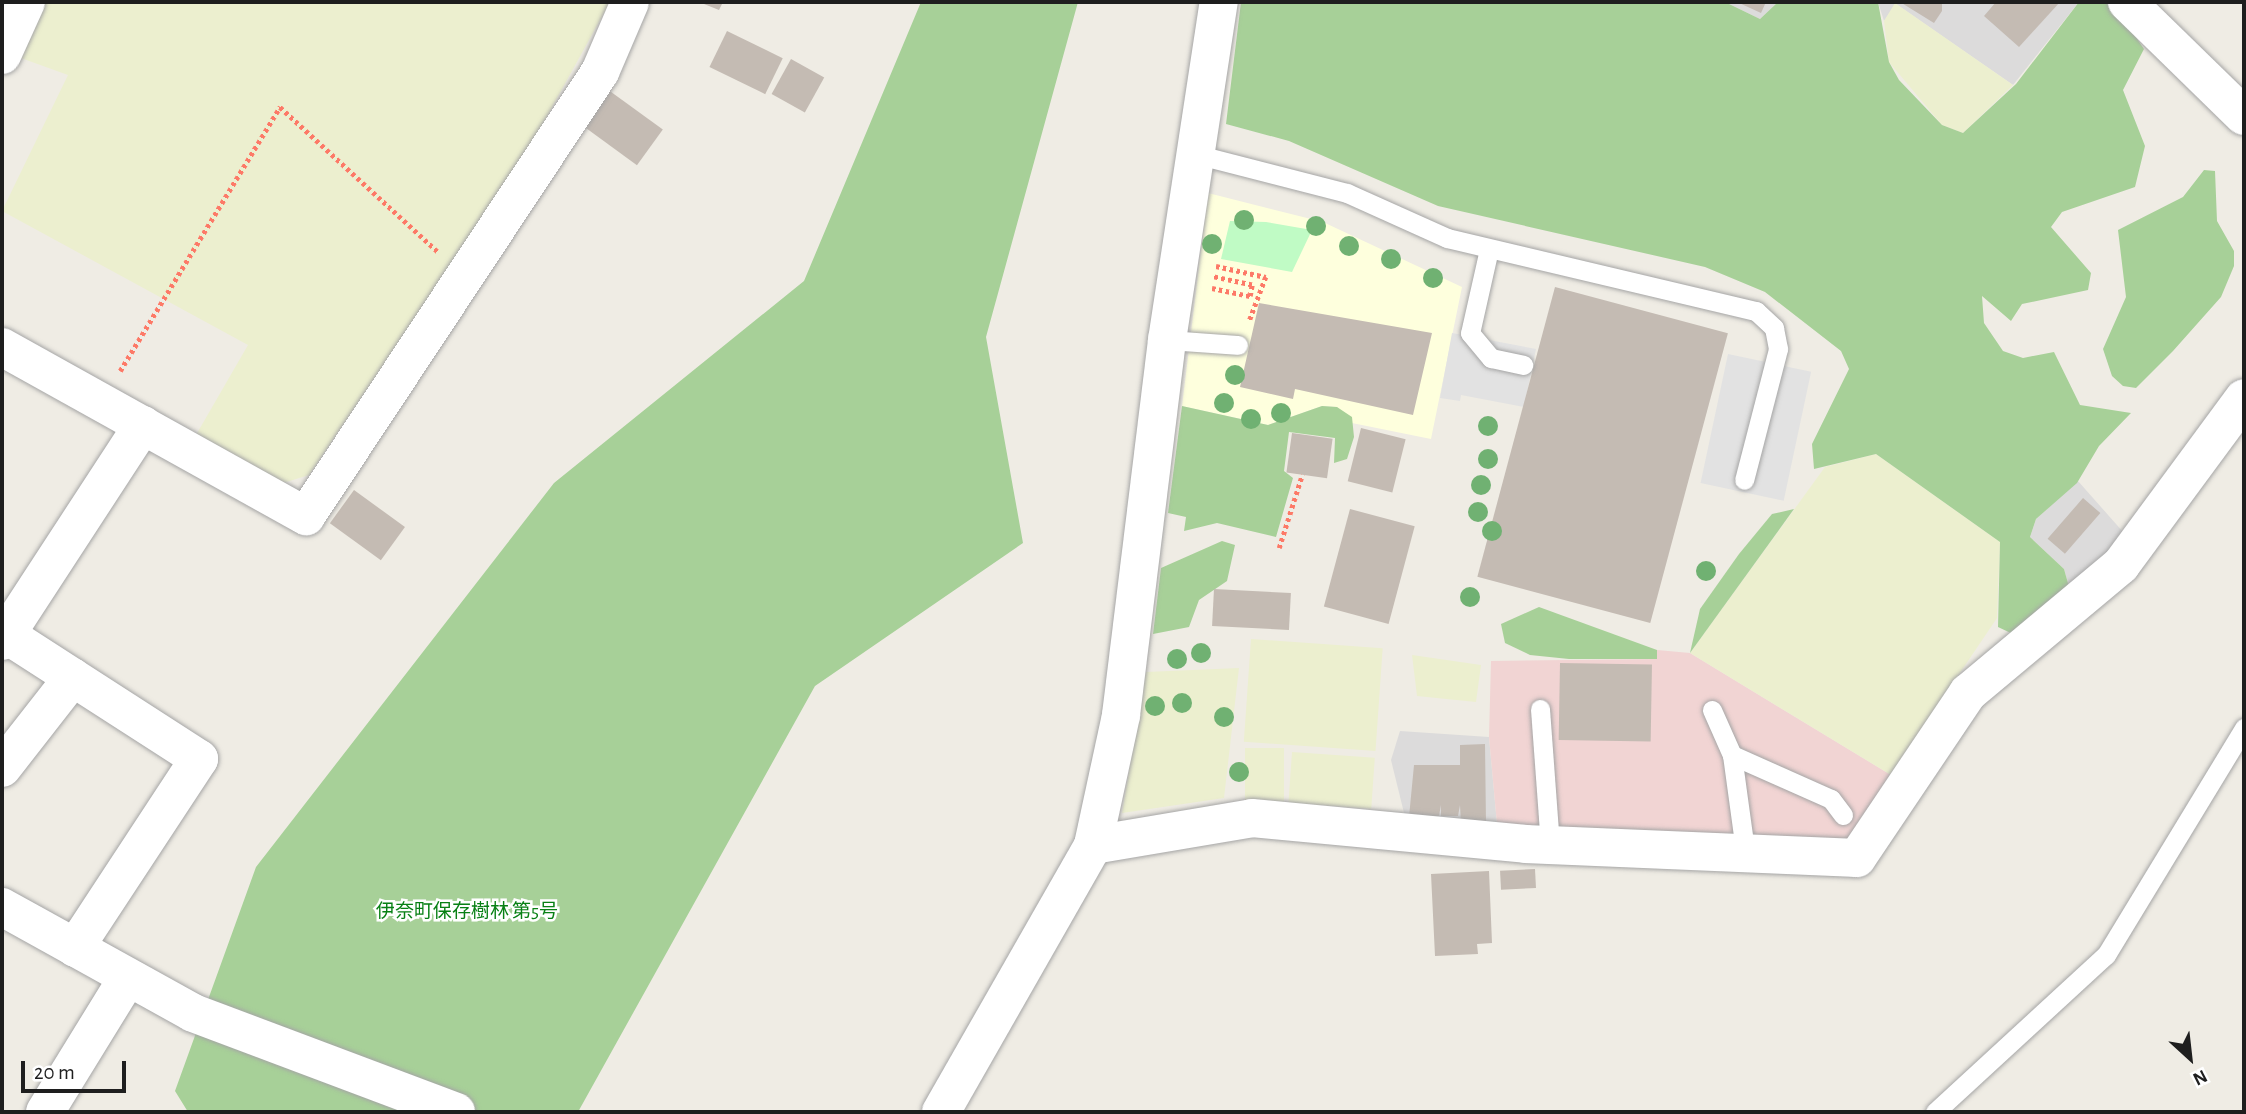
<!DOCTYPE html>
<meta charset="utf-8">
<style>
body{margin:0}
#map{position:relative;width:2246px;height:1114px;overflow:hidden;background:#efece4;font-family:"Alegreya Sans","Noto Sans JP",sans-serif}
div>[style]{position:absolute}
.residential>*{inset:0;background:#dcdbdb}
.commercial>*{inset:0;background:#f1d4d3}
.education>*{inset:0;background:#feffdd}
.farmland>*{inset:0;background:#ecefcf;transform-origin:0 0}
.forest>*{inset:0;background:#a7d098}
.park>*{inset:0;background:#c0fbc5}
.parking>*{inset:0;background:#e2e2e2;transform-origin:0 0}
.building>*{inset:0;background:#c4bbb3;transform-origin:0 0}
.path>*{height:4.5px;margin-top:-2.25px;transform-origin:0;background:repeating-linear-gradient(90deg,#fd7967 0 3.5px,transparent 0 7px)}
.roads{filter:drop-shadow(0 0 2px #a5a5a5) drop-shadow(0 0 2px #a5a5a5)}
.service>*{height:19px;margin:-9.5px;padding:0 9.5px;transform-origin:9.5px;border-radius:9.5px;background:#fff}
.minor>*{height:38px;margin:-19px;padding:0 19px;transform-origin:19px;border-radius:19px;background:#fff}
.tertiary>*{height:38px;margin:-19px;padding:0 19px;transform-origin:19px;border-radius:19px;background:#fff}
.trees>*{width:20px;height:20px;margin:-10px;border-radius:50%;background:#70b172}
span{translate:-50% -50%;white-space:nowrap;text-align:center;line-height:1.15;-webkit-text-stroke:5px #fff;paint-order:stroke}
.park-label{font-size:19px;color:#088015}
.frame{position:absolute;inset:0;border:4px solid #1e1e1e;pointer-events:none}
.north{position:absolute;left:2155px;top:1023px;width:70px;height:70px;-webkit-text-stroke:5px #fff;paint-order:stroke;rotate:153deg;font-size:19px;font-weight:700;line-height:28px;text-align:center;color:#1e1e1e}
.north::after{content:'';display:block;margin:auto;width:24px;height:32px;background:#1e1e1e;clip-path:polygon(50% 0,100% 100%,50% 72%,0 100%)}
.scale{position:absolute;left:21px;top:1061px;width:105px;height:32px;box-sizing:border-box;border:4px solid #1e1e1e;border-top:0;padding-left:9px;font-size:21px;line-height:24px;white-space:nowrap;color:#1e1e1e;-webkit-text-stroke:5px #fff;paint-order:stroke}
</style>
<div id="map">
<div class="residential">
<i style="clip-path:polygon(1725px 2px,1778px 2px,1760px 19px)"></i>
<i style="clip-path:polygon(1878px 2px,2079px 2px,2013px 85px,1896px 4px,1884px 21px)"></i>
<i style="clip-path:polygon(2078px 481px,2124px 533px,2071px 594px,2064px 569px,2030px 537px,2036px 519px)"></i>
<i style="clip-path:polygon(1400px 731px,1489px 737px,1498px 835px,1406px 821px,1391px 760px)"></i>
</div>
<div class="commercial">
<i style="clip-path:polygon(1657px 650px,1690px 653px,1891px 775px,1864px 836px,1836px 851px,1498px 835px,1489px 737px,1491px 661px,1657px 659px)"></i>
</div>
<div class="education">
<i style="clip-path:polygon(1208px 193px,1323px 222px,1462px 287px,1431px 439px,1352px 423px,1337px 407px,1322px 406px,1268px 425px,1182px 406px)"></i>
</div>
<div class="farmland">
<i style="clip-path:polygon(30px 2px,610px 2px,530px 147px,309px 475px,280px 484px,196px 435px,248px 345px,2px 211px,68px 75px,7px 53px)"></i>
<i style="clip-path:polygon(1895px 3px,2013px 85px,1963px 133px,1942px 125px,1889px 62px,1884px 21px)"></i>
<i style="clip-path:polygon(1876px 454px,2000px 542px,1997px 618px,1891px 775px,1690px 653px,1825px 467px)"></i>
<i style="left:1251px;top:639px;width:132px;height:103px;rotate:4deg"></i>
<i style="clip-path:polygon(1412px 655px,1481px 665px,1476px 702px,1417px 696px)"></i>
<i style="clip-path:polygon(1239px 668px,1224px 798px,1122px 813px,1146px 672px)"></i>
<i style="left:1245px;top:748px;width:39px;height:54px"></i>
<i style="left:1292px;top:752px;width:83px;height:51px;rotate:4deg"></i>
</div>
<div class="forest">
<i style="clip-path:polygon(921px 2px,1078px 2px,986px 337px,1023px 543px,815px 686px,578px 1112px,188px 1112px,175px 1091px,256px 867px,554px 483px,804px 281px)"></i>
<i style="clip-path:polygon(1241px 2px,1725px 2px,1760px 19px,1778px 2px,1878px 2px,1889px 62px,1899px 80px,1942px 125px,1963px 133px,2016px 84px,2079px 2px,2104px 2px,2118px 11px,2144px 49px,2123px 90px,2145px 146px,2135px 187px,2062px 212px,2051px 227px,2091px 273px,2088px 290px,2022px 304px,2011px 321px,1982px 296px,1984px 323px,2003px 351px,2023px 358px,2054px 352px,2080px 405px,2131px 413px,2099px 446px,2077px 483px,2036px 519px,2030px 537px,2064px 569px,2071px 594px,2015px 635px,1998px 627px,2000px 542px,1876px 454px,1814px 469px,1812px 444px,1849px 369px,1841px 351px,1765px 292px,1705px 267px,1438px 206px,1289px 141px,1226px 124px)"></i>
<i style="clip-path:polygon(2204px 170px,2215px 171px,2217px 221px,2234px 251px,2234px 266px,2221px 297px,2173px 351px,2136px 388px,2123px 386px,2112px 376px,2103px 349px,2126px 297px,2118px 230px,2183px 197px)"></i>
<i style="clip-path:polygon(1182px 406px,1268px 425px,1322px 406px,1337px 407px,1352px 417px,1354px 437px,1347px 459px,1334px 463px,1335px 438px,1289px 432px,1284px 471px,1293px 478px,1276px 537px,1217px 523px,1184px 531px,1186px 517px,1168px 513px)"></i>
<i style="clip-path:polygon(1794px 509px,1690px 653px,1700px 609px,1739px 554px,1772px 514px)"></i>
<i style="clip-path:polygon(1222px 541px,1235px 545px,1227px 581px,1199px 600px,1189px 627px,1153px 634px,1161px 568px)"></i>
<i style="clip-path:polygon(1539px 607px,1657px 650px,1657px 659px,1569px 659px,1530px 655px,1505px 643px,1501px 624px)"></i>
</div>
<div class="park">
<i style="clip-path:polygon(1230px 221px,1266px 222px,1312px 230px,1292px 272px,1221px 259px)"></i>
</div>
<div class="parking">
<i style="clip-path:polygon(1452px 333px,1536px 349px,1524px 407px,1461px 395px,1460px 401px,1440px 398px)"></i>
<i style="left:1728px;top:354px;width:85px;height:132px;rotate:12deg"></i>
</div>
<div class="building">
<i style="clip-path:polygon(699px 2px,723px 2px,719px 10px)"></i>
<i style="clip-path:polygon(1737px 2px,1766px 2px,1761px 13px)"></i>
<i style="clip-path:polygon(1900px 2px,1942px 2px,1942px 11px,1934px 23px)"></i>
<i style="clip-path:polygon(1996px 2px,2060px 2px,2019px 47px,1984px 16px)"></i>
<i style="left:727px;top:31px;width:62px;height:40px;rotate:26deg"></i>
<i style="left:791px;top:59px;width:38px;height:40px;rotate:29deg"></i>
<i style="left:607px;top:89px;width:69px;height:44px;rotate:36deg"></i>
<i style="left:1555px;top:287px;width:179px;height:300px;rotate:15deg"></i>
<i style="clip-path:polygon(1259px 303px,1432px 333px,1413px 415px,1295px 389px,1293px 399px,1240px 387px)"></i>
<i style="left:1361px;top:428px;width:46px;height:55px;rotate:14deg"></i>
<i style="left:1292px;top:433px;width:41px;height:40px;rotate:8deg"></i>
<i style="left:354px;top:490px;width:63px;height:41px;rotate:36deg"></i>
<i style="left:2083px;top:498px;width:23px;height:54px;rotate:41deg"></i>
<i style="left:1350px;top:509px;width:67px;height:101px;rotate:15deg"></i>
<i style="left:1214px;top:589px;width:77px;height:37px;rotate:3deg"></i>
<i style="left:1560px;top:663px;width:92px;height:77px;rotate:1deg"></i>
<i style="clip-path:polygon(1485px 744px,1486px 823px,1461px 824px,1460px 805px,1458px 816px,1441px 816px,1441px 805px,1439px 816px,1409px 817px,1414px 765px,1460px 765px,1460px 745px)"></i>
<i style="left:1535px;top:869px;width:19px;height:35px;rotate:87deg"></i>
<i style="clip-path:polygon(1489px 871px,1492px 943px,1477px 944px,1478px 954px,1435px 956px,1431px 874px)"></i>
</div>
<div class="path">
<i style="left:1216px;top:266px;width:51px;rotate:12.4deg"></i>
<i style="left:1266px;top:277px;width:48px;rotate:110.7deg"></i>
<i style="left:1212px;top:288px;width:39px;rotate:12deg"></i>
<i style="left:1250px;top:296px;width:11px;rotate:-80deg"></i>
<i style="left:1252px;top:285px;width:39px;rotate:-168deg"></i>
<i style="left:120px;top:371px;width:309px;rotate:-58.8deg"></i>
<i style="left:280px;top:107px;width:214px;rotate:42.5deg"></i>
<i style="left:1279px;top:548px;width:77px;rotate:-72.5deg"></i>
</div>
<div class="roads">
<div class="service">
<i style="left:1195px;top:154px;width:157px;rotate:14.4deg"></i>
<i style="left:1347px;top:193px;width:110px;rotate:24.2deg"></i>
<i style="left:1447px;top:238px;width:318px;rotate:13.3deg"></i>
<i style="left:1756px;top:311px;width:25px;rotate:43deg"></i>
<i style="left:1774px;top:328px;width:21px;rotate:79deg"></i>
<i style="left:1778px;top:349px;width:135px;rotate:104.5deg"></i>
<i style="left:1489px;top:249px;width:86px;rotate:102.7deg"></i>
<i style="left:1470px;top:333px;width:33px;rotate:50deg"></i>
<i style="left:1491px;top:358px;width:33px;rotate:12deg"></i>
<i style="left:1167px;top:340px;width:71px;rotate:4deg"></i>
<i style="left:1540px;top:709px;width:136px;rotate:85.8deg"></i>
<i style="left:1712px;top:710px;width:49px;rotate:66deg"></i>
<i style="left:1732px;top:755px;width:96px;rotate:82.2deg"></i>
<i style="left:1732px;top:755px;width:108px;rotate:24deg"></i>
<i style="left:1831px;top:799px;width:20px;rotate:53deg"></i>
<i style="left:1935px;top:1112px;width:232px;rotate:-42.6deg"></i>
<i style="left:2106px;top:955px;width:266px;rotate:-58.7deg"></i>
</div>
<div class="minor">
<i style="left:2px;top:55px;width:58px;rotate:-65.6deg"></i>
<i style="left:2px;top:347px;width:348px;rotate:29.1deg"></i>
<i style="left:306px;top:516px;width:533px;rotate:-56.49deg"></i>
<i style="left:600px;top:72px;width:76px;rotate:-66.8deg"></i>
<i style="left:10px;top:637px;width:225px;rotate:32.8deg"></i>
<i style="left:199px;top:759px;width:226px;rotate:123.3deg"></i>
<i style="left:2px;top:641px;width:258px;rotate:-56.9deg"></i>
<i style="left:2px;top:768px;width:115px;rotate:-52deg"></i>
<i style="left:1093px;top:845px;width:161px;rotate:-9.6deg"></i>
<i style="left:1252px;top:818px;width:275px;rotate:5.4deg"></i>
<i style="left:1526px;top:844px;width:331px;rotate:2.4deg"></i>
<i style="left:1857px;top:858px;width:199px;rotate:-56.1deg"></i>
<i style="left:1968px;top:693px;width:199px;rotate:-39.9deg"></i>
<i style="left:2121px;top:565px;width:207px;rotate:-53.6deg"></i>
<i style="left:2px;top:907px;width:218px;rotate:29deg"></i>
<i style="left:193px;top:1013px;width:281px;rotate:20.6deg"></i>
<i style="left:45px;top:1112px;width:158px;rotate:-58.4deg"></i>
<i style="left:941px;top:1112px;width:307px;rotate:-60.3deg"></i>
<i style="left:1093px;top:845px;width:133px;rotate:-77.8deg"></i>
<i style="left:1121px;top:715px;width:378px;rotate:-83deg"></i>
<i style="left:1167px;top:340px;width:342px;rotate:-81.3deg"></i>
</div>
<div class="tertiary">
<i style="left:2127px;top:2px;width:163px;rotate:44.3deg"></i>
</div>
</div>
<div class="trees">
<i style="left:1244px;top:220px"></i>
<i style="left:1316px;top:226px"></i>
<i style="left:1212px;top:244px"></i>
<i style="left:1349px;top:246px"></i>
<i style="left:1391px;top:259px"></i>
<i style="left:1433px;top:278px"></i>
<i style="left:1235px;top:375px"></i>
<i style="left:1224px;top:403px"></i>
<i style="left:1281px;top:413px"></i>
<i style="left:1251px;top:419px"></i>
<i style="left:1488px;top:426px"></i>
<i style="left:1488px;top:459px"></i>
<i style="left:1481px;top:485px"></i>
<i style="left:1478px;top:512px"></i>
<i style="left:1492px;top:531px"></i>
<i style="left:1706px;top:571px"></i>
<i style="left:1470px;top:597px"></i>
<i style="left:1201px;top:653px"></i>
<i style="left:1177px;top:659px"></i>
<i style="left:1182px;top:703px"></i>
<i style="left:1155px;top:706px"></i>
<i style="left:1224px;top:717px"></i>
<i style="left:1239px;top:772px"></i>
</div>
<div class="park-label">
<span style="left:467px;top:912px">伊奈町保存樹林 第5号</span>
</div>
<div class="frame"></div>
<div class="north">N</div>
<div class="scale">20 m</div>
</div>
